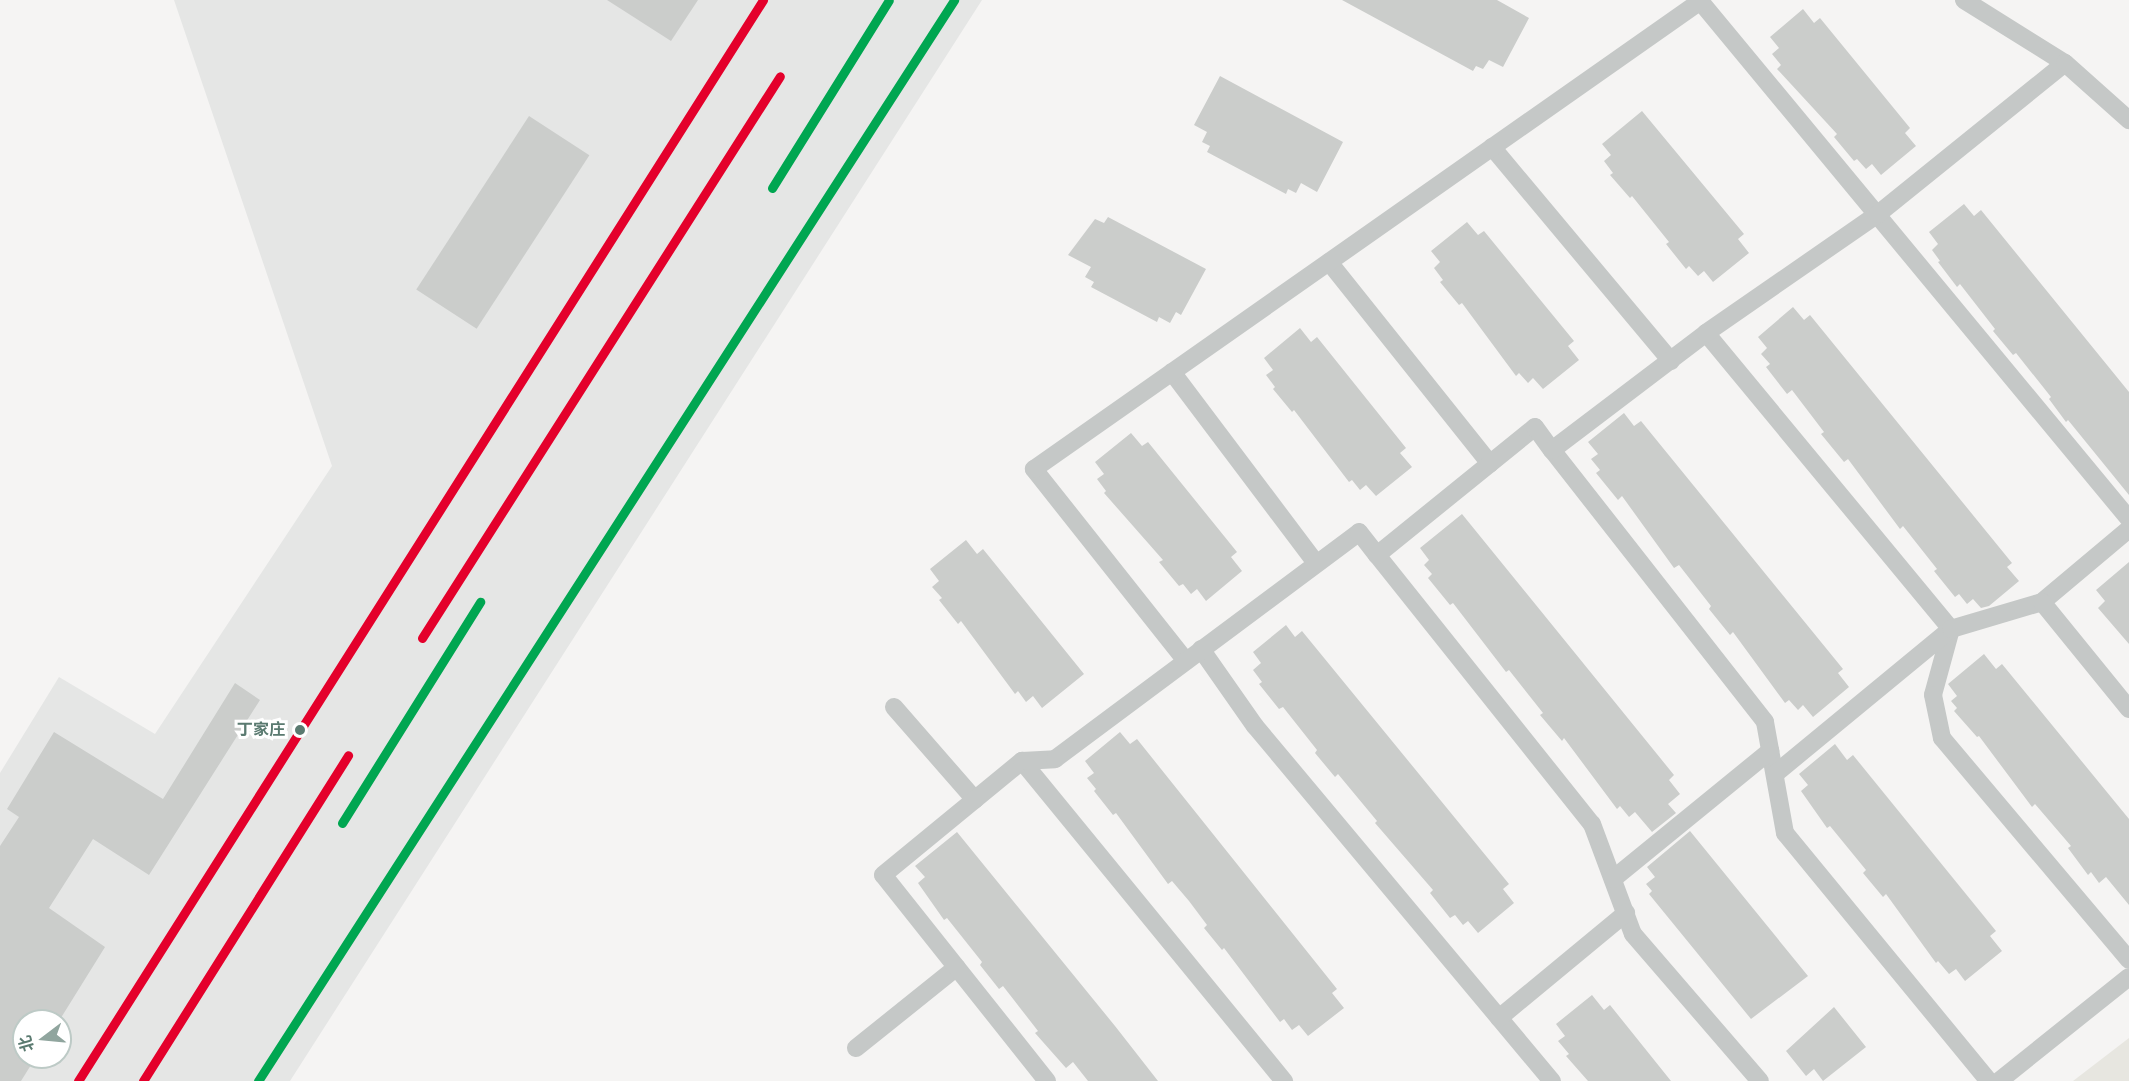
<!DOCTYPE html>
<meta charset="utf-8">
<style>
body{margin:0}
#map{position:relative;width:2129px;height:1081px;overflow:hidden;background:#f5f4f3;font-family:Montserrat,"Noto Sans SC",sans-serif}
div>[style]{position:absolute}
.built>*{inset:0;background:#e5e6e5}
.green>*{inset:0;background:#e7e6e0}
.building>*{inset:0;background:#cbcdcb;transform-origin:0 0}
.lane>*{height:18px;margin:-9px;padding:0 9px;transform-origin:9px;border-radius:9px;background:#c5c8c7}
.rail-1>*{height:9px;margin:-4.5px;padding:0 4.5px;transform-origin:4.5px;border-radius:4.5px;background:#00a651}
.rail-2>*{height:9px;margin:-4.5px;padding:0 4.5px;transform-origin:4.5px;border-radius:4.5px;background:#e4002b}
.dots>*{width:16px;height:16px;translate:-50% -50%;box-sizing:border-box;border:3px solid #fff;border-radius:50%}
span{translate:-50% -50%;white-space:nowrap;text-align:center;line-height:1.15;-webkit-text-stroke:6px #fff;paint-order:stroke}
.stop-label{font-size:16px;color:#5a7a70;font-weight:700}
.right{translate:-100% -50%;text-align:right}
.north{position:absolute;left:12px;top:1009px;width:60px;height:60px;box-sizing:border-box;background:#fff;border:2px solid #bdcac6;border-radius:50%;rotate:254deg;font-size:16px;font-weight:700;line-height:24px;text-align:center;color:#5a7a70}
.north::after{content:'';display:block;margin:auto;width:21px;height:27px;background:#90a59e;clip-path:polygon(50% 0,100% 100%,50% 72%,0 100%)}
</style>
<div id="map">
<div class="built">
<i style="clip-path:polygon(evenodd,174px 0,982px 0,290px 1081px,0 1081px,0 773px,59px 677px,155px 734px,332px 466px,174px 0,24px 1021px,60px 1021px,60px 1057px,24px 1057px,24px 1021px)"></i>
</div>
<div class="green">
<i style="clip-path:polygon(2129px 1038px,2129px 1081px,2073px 1081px)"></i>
</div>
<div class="building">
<i style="clip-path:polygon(607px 0,698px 0,671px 41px)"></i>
<i style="clip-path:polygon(1342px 0,1497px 0,1529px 18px,1503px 67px,1489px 60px,1483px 69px,1476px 66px,1473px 71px)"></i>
<i style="clip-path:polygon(1803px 9px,1814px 23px,1820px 18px,1910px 128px,1905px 133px,1916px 146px,1881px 175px,1872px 164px,1866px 169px,1857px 159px,1854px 161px,1834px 137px,1837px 134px,1777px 69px,1781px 65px,1772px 54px,1779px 48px,1770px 37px)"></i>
<i style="clip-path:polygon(1220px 76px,1343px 142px,1317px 192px,1301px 183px,1296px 193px,1288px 189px,1286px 194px,1207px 152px,1210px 146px,1202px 142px,1207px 132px,1194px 125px)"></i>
<i style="clip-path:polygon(1642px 111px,1744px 234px,1738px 239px,1749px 253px,1713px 282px,1704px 271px,1698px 276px,1689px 266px,1686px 269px,1666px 244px,1669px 242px,1632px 196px,1630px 198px,1610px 175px,1613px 173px,1604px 161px,1611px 155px,1602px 144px)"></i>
<i style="left:529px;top:116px;width:72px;height:207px;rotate:33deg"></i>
<i style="clip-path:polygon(1964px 204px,1974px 216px,1981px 210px,2129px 392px,2129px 495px,2068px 420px,2066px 422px,2049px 399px,2051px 397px,2016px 353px,2013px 355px,1993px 331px,1995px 329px,1960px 284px,1957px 287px,1938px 262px,1940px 261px,1932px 250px,1938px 244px,1929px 232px)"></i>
<i style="clip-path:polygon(1108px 217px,1206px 269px,1181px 315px,1176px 312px,1170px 323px,1159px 317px,1157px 322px,1091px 287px,1094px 282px,1085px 277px,1091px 267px,1068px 255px,1095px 219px,1104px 223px)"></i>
<i style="clip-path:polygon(1467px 222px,1478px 235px,1484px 231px,1574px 341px,1568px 346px,1579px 360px,1543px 389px,1533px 378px,1528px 383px,1519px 373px,1516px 376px,1462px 303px,1459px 305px,1440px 282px,1443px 280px,1434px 268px,1440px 262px,1431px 251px)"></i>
<i style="clip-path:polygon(1793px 307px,1804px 320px,1810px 315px,2012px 563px,2007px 567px,2019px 581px,1989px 606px,1981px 608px,1973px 599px,1967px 604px,1959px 594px,1955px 597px,1934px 571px,1937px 569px,1903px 526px,1900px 529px,1848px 459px,1844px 462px,1821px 434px,1824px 432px,1792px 390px,1787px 394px,1766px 367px,1770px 364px,1761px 354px,1767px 348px,1758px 337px)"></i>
<i style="clip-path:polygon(1300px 328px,1311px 342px,1317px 337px,1406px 448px,1400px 453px,1412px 467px,1376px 496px,1366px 485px,1360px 490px,1352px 480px,1349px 482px,1294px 410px,1292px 412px,1273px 389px,1275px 387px,1266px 375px,1273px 370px,1264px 358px)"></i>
<i style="clip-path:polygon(1624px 413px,1634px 426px,1641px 421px,1843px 669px,1838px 673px,1849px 687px,1813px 717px,1803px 705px,1798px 710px,1789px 700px,1785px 703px,1733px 632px,1730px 635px,1709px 609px,1711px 606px,1679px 565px,1674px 568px,1622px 496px,1618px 500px,1596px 473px,1600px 470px,1591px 459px,1598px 454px,1588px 442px)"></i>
<i style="clip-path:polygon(1131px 433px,1142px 446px,1148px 442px,1237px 552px,1231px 557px,1242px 571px,1206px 601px,1197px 589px,1191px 594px,1183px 584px,1179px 586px,1159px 562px,1163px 560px,1104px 493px,1106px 491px,1097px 479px,1104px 474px,1095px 462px)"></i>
<i style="clip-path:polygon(1462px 514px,1674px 775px,1669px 780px,1680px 794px,1668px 804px,1676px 813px,1652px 832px,1635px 812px,1629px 817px,1620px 806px,1617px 809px,1564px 738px,1562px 741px,1540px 715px,1543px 713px,1509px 670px,1506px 672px,1453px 603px,1450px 605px,1428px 578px,1432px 574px,1424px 565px,1429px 560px,1420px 548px)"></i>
<i style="clip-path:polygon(966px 540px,977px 554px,983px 549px,1084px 674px,1042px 708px,1033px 696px,1026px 702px,1018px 691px,1015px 694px,961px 621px,958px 624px,939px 600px,942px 598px,932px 587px,939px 581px,930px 569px)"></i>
<i style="clip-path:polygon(2129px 562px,2129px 644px,2098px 608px,2105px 601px,2096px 590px)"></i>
<i style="clip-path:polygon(1286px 625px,1295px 637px,1302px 631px,1509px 884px,1503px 889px,1514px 903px,1478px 933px,1468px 921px,1463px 925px,1455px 915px,1450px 918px,1430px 893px,1433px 890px,1375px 823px,1377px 821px,1338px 774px,1335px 777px,1315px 753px,1317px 750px,1283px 707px,1279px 709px,1259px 684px,1262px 682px,1253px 670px,1261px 663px,1253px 652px)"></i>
<i style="clip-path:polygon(1984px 654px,1996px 669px,2002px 664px,2129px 819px,2129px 905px,2106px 877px,2099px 883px,2091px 872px,2088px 875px,2068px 848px,2071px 846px,2035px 804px,2032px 807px,1979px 736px,1977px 737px,1954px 711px,1957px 708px,1951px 701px,1957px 696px,1948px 684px)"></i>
<i style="clip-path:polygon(235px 683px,260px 700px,149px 875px,93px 839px,49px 908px,105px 947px,59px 1021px,24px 1021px,24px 1057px,36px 1057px,21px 1081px,0 1081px,0 846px,19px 817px,7px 809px,54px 732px,163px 799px)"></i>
<i style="clip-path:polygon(1120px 732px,1130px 744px,1137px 739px,1337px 989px,1332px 993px,1344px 1008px,1308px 1036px,1299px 1025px,1292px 1030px,1284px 1019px,1280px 1022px,1224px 948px,1222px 950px,1204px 928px,1207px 925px,1189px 901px,1172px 881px,1168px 884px,1116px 813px,1113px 815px,1094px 791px,1096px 789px,1087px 778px,1094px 773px,1085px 761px)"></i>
<i style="clip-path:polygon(1835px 744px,1847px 760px,1853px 755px,1996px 931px,1990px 936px,2002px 951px,1965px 981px,1956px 969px,1949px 974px,1938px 961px,1936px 963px,1886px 894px,1883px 897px,1863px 873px,1866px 870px,1830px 826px,1827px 828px,1801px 791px,1808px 785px,1799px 774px)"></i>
<i style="clip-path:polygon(1690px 831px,1808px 976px,1751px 1019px,1649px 894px,1652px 891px,1646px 884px,1655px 877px,1647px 867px)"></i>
<i style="clip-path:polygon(957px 832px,1115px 1026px,1158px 1081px,1088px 1081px,1073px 1062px,1066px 1068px,1035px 1033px,1038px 1031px,1003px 986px,999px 989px,980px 965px,982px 962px,947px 918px,944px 920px,918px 883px,925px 877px,915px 866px)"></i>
<i style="clip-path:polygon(1592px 995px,1604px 1010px,1610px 1005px,1671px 1081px,1588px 1081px,1566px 1056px,1569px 1054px,1558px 1041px,1565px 1036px,1556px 1024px)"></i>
<i style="clip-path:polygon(1834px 1007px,1866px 1047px,1823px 1081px,1814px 1069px,1806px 1076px,1786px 1051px)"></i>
</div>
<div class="lane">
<i style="left:1964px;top:0;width:119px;rotate:32deg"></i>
<i style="left:1700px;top:1px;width:673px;rotate:50.37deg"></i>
<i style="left:1492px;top:147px;width:279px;rotate:50.1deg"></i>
<i style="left:1329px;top:262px;width:258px;rotate:51.4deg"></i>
<i style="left:1706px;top:333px;width:384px;rotate:50.4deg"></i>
<i style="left:1951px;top:629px;width:68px;rotate:105.3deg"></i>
<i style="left:1933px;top:695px;width:44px;rotate:78.2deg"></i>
<i style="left:1942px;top:738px;width:290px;rotate:49.9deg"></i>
<i style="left:1172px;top:372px;width:239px;rotate:53deg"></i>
<i style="left:1552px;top:450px;width:345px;rotate:51.9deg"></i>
<i style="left:1765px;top:722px;width:113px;rotate:79.8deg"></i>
<i style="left:1785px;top:833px;width:321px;rotate:50.6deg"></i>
<i style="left:1377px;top:555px;width:344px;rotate:51.4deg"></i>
<i style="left:1592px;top:824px;width:117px;rotate:69.6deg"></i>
<i style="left:1633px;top:934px;width:194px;rotate:49.2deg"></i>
<i style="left:2042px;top:602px;width:114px;rotate:-40deg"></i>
<i style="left:1201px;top:649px;width:94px;rotate:55deg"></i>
<i style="left:1255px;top:726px;width:463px;rotate:50.1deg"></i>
<i style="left:1186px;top:661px;width:245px;rotate:-128.4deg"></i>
<i style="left:1034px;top:469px;width:816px;rotate:-35.07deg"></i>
<i style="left:894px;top:707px;width:123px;rotate:48.9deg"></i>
<i style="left:1022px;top:761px;width:414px;rotate:50.7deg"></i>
<i style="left:1775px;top:774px;width:228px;rotate:-39.5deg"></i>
<i style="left:1951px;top:629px;width:95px;rotate:-16.5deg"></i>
<i style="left:2042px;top:602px;width:138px;rotate:50.9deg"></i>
<i style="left:1613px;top:879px;width:203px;rotate:-39.2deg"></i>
<i style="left:1499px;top:1018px;width:165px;rotate:-39.6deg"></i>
<i style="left:856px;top:1048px;width:129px;rotate:-38.7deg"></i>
<i style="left:1047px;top:1081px;width:263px;rotate:-128.5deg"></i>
<i style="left:883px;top:875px;width:180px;rotate:-39.4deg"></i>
<i style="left:1022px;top:761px;width:33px;rotate:-3deg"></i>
<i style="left:1055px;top:759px;width:379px;rotate:-36.7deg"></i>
<i style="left:1359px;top:532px;width:29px;rotate:52deg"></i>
<i style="left:1377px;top:555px;width:203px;rotate:-39deg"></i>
<i style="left:1535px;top:427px;width:29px;rotate:54deg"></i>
<i style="left:1552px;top:450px;width:193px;rotate:-37.2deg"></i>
<i style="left:1706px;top:333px;width:209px;rotate:-34.7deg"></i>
<i style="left:1878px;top:214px;width:240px;rotate:-38.9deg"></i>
<i style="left:2065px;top:63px;width:86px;rotate:41.7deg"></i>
<i style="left:1999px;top:1081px;width:166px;rotate:-38.7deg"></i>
</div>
<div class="rail-1">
<i style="left:772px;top:188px;width:221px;rotate:-58.1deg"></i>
<i style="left:342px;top:823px;width:261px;rotate:-58deg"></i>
<i style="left:258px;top:1081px;width:1286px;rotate:-57.22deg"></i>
</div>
<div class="rail-2">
<i style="left:422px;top:638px;width:666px;rotate:-57.5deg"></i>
<i style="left:78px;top:1081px;width:1280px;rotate:-57.64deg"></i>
<i style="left:143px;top:1081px;width:385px;rotate:-57.8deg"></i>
</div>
<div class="dots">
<i style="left:300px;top:730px;background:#5a7a70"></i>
</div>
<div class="stop-label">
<span class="right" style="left:285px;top:730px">丁家庄</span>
</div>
<div class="north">北</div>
</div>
